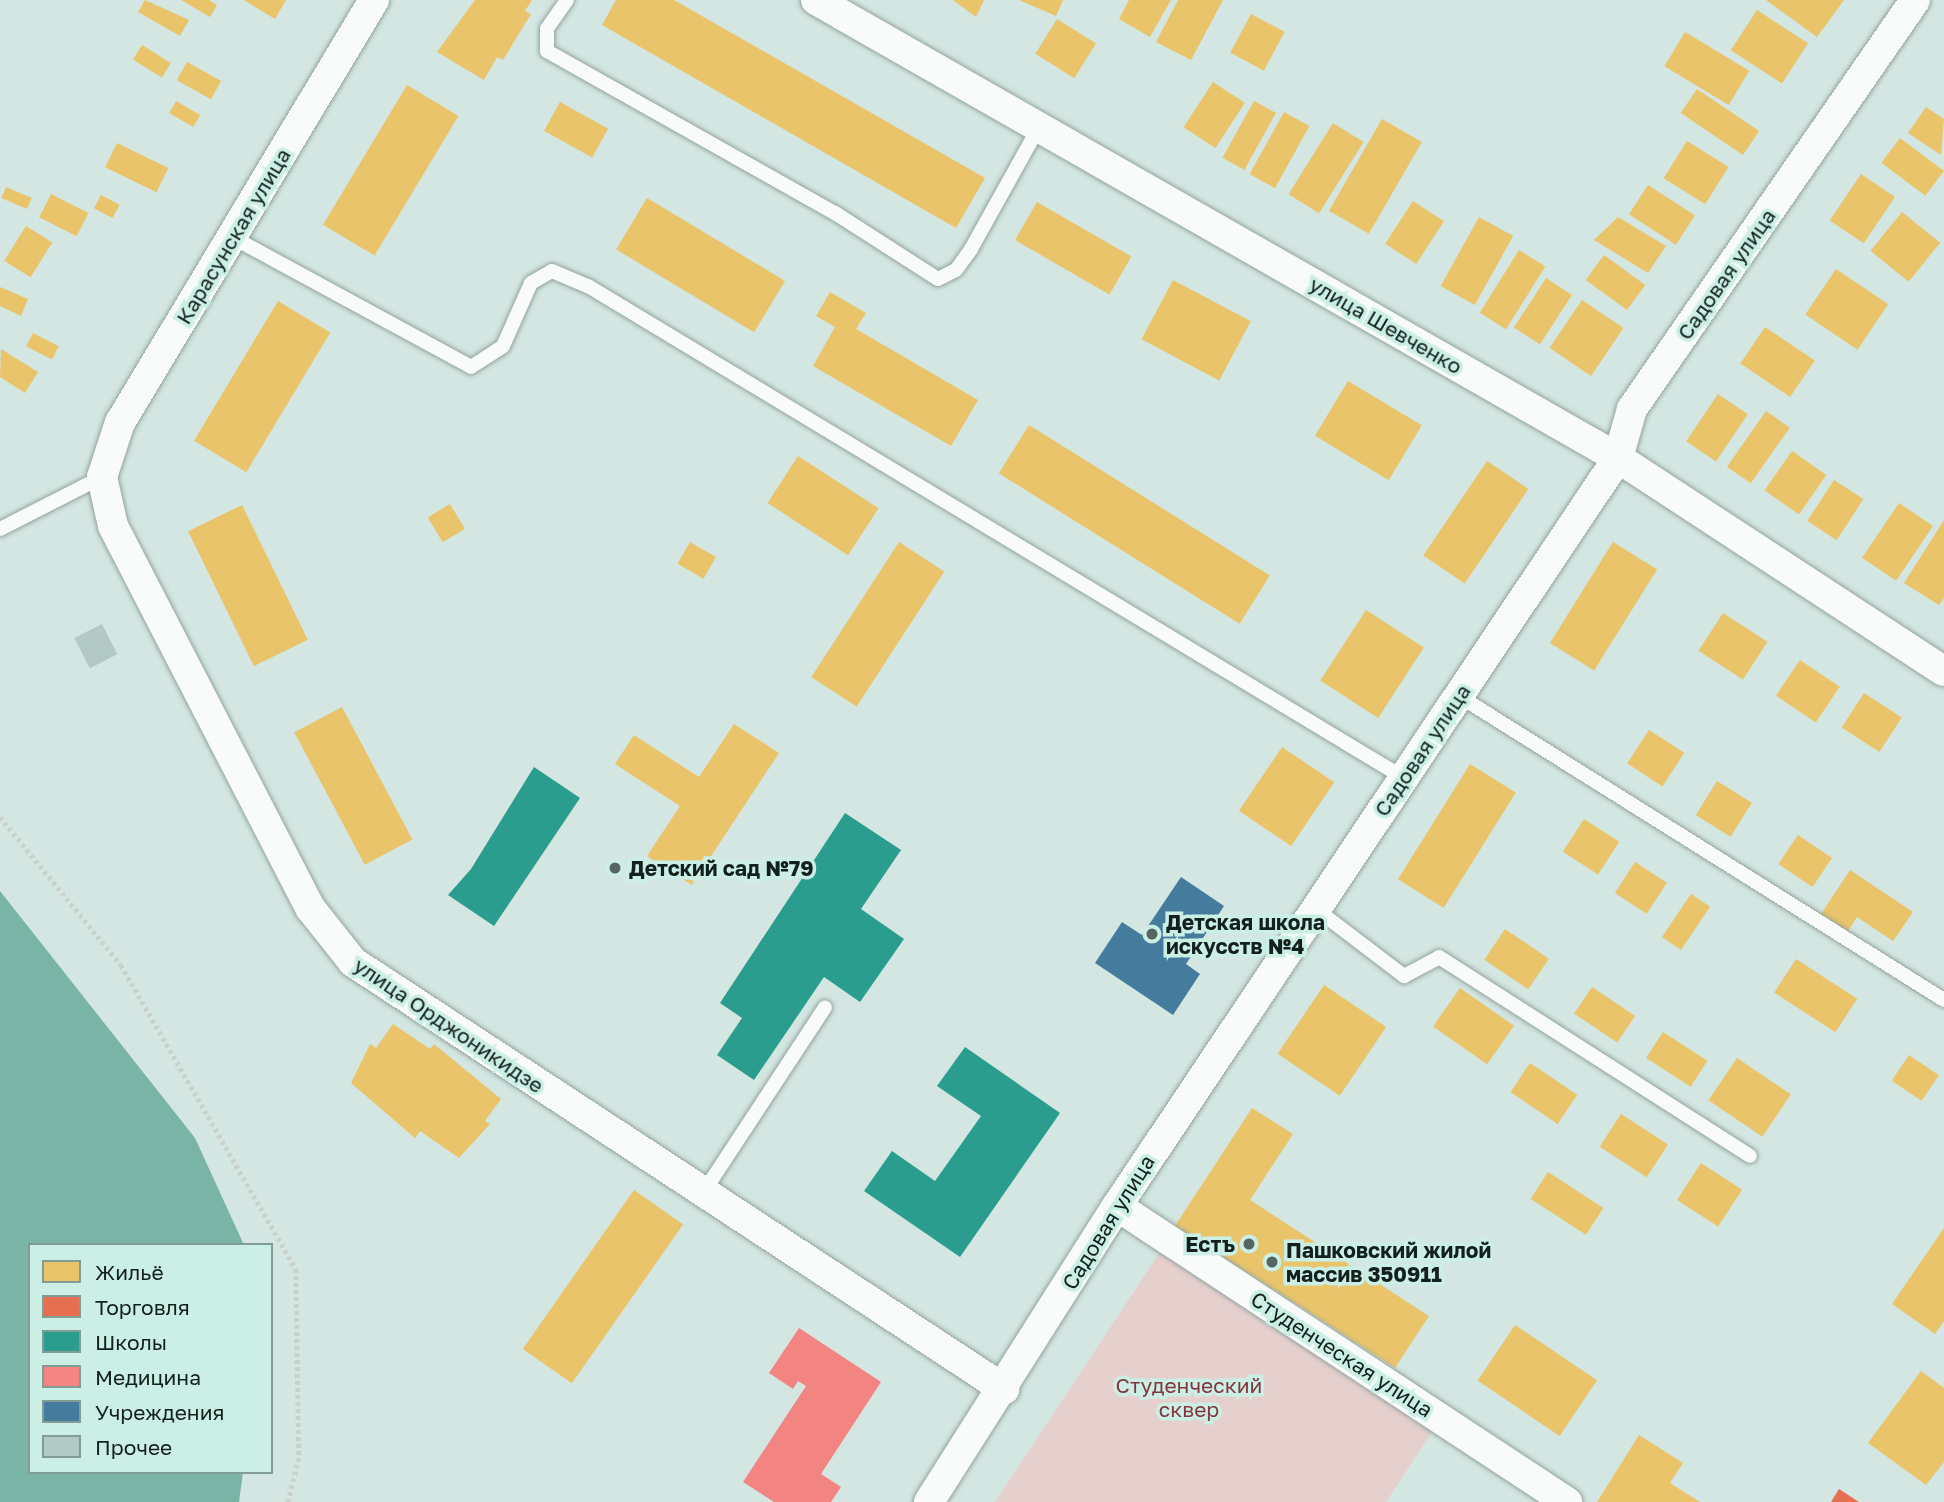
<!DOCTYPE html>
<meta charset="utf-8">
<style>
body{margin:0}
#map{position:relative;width:1944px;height:1502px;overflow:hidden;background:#d3e6e1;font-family:"Golos Text",sans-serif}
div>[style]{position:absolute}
.green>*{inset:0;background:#e6d0ce}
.water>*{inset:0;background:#7ab4a7}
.homes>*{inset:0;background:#e9c46a;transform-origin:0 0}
.shops>*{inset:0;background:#e76f51}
.schools>*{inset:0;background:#2a9d8f}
.health>*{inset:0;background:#f28482}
.public>*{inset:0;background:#457b9d}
.building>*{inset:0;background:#b3cac4;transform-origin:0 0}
.path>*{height:4.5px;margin-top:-2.25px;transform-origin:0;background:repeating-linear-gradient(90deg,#cad0ce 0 3.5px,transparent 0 7px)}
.roads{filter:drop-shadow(0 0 2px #94a39f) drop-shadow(0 0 2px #94a39f)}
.lane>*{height:14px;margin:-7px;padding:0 7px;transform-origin:7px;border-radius:7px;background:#f8fbfa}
.street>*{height:30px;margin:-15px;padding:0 15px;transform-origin:15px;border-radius:15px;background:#f8fbfa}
.dots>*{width:19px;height:19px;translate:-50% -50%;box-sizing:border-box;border:4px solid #cbeee5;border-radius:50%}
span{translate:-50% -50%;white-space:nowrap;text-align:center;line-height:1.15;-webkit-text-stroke:7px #cbeee5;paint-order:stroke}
.street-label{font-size:21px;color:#13201d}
.poi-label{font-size:21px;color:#13201d;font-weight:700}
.left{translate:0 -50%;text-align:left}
.right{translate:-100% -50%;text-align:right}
.park-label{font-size:21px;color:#84363e}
.legend{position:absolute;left:28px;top:1243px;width:245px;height:231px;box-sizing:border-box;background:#cbeee5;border:2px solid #819c95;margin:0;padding:9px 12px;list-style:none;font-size:21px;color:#13201d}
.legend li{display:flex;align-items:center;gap:14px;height:35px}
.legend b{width:35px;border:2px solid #819c95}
</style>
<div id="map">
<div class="green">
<i style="clip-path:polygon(1160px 1252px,1433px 1430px,1386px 1502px,995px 1502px)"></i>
</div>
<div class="water">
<i style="clip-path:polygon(0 891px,195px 1138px,244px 1245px,30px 1245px,30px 1472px,243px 1472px,239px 1502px,0 1502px)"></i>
</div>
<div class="homes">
<i style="clip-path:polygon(145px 0,189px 20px,180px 36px,138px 12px)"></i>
<i style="clip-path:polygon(181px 0,209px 0,217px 5px,210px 17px)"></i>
<i style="clip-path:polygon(244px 0,286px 0,275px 19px)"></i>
<i style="clip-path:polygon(475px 0,532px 0,525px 11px,531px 14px,503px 60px,497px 57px,484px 80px,437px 52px)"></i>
<i style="clip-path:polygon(616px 0,674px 0,985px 178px,956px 228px,602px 25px)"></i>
<i style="clip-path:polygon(953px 0,984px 0,976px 17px)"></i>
<i style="clip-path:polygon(1019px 0,1063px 0,1056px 16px)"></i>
<i style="clip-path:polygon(1129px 0,1171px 0,1150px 37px,1119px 19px)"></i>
<i style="clip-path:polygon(1178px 0,1223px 0,1191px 60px,1156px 42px)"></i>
<i style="clip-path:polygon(1766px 0,1844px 0,1817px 37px)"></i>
<i style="left:1757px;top:10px;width:61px;height:48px;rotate:33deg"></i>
<i style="left:1251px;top:14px;width:38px;height:44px;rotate:28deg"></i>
<i style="left:1057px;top:19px;width:46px;height:41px;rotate:32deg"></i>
<i style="left:1685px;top:32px;width:75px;height:40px;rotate:31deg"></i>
<i style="left:142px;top:45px;width:34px;height:17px;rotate:32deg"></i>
<i style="left:187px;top:62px;width:39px;height:21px;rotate:29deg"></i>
<i style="left:1213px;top:82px;width:38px;height:54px;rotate:33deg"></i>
<i style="left:407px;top:85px;width:60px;height:163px;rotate:31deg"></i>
<i style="left:1697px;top:89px;width:75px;height:29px;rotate:34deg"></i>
<i style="left:176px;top:101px;width:28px;height:14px;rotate:30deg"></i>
<i style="left:1254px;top:101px;width:25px;height:65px;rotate:29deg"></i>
<i style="left:560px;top:102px;width:55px;height:33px;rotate:29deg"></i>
<i style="clip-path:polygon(1926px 107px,1944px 119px,1941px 155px,1908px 133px)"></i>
<i style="left:1284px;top:112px;width:29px;height:71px;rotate:29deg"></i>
<i style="left:1382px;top:119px;width:46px;height:106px;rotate:30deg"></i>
<i style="left:1333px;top:123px;width:36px;height:84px;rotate:32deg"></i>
<i style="left:1900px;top:138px;width:55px;height:31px;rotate:37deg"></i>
<i style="left:1687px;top:141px;width:49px;height:44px;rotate:32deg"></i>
<i style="left:117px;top:143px;width:57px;height:27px;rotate:26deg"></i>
<i style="left:1861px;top:174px;width:41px;height:56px;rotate:34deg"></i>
<i style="left:1648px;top:185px;width:56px;height:35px;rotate:33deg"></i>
<i style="left:6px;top:187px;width:28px;height:12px;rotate:23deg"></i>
<i style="left:51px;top:194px;width:42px;height:26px;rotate:27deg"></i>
<i style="left:101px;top:195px;width:21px;height:15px;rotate:28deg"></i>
<i style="left:647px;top:198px;width:161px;height:60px;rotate:31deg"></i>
<i style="left:1413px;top:201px;width:37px;height:51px;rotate:33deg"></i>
<i style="left:1037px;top:202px;width:109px;height:44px;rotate:30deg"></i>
<i style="left:1902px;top:212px;width:49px;height:50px;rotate:39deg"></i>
<i style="left:1479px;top:217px;width:39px;height:79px;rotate:29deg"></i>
<i style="clip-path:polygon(1618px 217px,1666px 246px,1648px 273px,1594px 240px)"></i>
<i style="left:26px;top:226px;width:31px;height:41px;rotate:32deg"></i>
<i style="left:1519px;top:250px;width:31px;height:74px;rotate:32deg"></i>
<i style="left:1604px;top:255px;width:51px;height:31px;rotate:36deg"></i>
<i style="left:1836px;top:269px;width:63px;height:55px;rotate:34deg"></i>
<i style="left:1546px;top:278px;width:31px;height:59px;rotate:33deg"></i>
<i style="left:1173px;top:280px;width:88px;height:67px;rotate:28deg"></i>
<i style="clip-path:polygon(0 287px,28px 299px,21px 316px,0 306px)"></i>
<i style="clip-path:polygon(830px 292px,866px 313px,856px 329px,978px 400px,951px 446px,813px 366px,835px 327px,816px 316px)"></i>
<i style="left:1582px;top:300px;width:50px;height:58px;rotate:34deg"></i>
<i style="left:278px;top:301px;width:61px;height:163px;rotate:31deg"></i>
<i style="left:1765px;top:327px;width:60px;height:44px;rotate:34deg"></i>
<i style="left:33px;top:333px;width:29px;height:15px;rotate:27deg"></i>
<i style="clip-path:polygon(1px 349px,38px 372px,25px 393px,0 377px)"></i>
<i style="left:1348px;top:381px;width:86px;height:64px;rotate:31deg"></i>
<i style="left:1718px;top:394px;width:36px;height:57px;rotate:34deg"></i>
<i style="left:1766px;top:411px;width:29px;height:68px;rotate:35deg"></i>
<i style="left:1029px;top:425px;width:284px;height:57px;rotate:32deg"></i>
<i style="left:1792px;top:451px;width:42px;height:48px;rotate:35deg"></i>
<i style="left:798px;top:456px;width:96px;height:56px;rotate:33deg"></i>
<i style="left:1487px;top:461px;width:50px;height:114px;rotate:34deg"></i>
<i style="left:1834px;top:480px;width:35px;height:49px;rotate:33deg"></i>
<i style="left:1899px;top:503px;width:41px;height:66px;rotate:34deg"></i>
<i style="left:450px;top:504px;width:29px;height:26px;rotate:59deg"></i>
<i style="left:242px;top:505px;width:150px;height:60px;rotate:64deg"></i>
<i style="clip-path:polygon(1944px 520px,1944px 598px,1939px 605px,1904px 583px)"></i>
<i style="left:690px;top:542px;width:30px;height:25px;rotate:30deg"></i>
<i style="left:899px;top:542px;width:54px;height:161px;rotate:33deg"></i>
<i style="left:1613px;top:542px;width:52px;height:119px;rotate:32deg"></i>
<i style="left:1366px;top:610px;width:69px;height:84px;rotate:33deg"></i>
<i style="left:1723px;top:613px;width:53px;height:45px;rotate:33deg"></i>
<i style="left:1800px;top:660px;width:48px;height:43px;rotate:34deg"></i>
<i style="left:1864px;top:693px;width:45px;height:41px;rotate:33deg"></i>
<i style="left:342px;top:707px;width:150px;height:54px;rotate:62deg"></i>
<i style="clip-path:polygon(734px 724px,779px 753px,692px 885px,647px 856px,680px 806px,615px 764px,634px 735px,699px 777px)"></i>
<i style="left:1649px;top:730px;width:42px;height:40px;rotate:33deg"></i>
<i style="left:1282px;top:747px;width:63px;height:77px;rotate:34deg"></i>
<i style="left:1470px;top:764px;width:54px;height:136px;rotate:32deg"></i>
<i style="left:1717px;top:781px;width:41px;height:40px;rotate:32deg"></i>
<i style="left:1584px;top:819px;width:42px;height:39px;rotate:33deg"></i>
<i style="left:1798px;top:835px;width:41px;height:35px;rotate:34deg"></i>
<i style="left:1635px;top:862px;width:38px;height:37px;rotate:33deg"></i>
<i style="clip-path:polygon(1850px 870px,1913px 912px,1893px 941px,1857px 917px,1848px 931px,1821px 914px)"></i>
<i style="left:1691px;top:894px;width:23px;height:52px;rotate:34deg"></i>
<i style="left:1505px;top:929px;width:53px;height:37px;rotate:34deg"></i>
<i style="left:1796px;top:959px;width:73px;height:40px;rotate:33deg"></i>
<i style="left:1324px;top:985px;width:75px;height:83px;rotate:34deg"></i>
<i style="left:1592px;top:987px;width:52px;height:32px;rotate:34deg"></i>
<i style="left:1460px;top:988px;width:66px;height:47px;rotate:35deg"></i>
<i style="clip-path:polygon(393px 1024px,430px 1049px,434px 1044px,501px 1099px,485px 1121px,490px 1124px,459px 1158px,420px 1131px,415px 1138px,351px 1083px,370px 1044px,376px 1048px)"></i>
<i style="left:1663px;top:1032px;width:53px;height:31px;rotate:33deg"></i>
<i style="left:1909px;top:1055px;width:36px;height:31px;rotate:34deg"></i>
<i style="left:1737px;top:1058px;width:65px;height:51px;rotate:34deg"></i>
<i style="left:1530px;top:1063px;width:57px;height:35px;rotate:34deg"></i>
<i style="clip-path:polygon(1252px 1108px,1293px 1134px,1250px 1200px,1429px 1316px,1395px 1368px,1175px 1226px)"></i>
<i style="left:1621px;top:1114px;width:56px;height:39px;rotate:33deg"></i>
<i style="left:1701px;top:1163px;width:49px;height:44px;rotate:33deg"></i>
<i style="left:1548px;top:1172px;width:66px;height:32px;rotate:33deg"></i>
<i style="left:634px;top:1190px;width:60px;height:194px;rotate:35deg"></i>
<i style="clip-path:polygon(1944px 1228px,1944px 1321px,1935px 1334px,1892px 1304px)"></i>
<i style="left:1515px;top:1325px;width:99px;height:67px;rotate:34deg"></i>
<i style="clip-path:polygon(1921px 1371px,1944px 1388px,1944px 1462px,1926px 1485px,1868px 1443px)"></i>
<i style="clip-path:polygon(1639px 1435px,1683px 1463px,1670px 1483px,1700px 1502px,1597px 1502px)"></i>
</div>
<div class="shops">
<i style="clip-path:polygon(1839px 1489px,1859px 1502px,1831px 1502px)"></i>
</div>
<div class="schools">
<i style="clip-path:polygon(534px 767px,580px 798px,494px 926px,448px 895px,471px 869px)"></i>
<i style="clip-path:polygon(845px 813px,901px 850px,861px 909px,904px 939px,860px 1002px,824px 977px,754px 1080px,717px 1055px,742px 1018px,720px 1003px)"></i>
<i style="clip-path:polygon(965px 1047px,1060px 1113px,960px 1257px,864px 1191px,892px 1151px,935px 1181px,981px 1116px,937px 1086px)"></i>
</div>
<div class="health">
<i style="clip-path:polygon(799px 1328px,881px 1382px,821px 1474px,841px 1487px,831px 1502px,774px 1502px,743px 1482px,806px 1386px,798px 1381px,793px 1389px,769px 1373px)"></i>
</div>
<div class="public">
<i style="clip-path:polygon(1181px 877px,1224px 906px,1186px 964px,1200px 974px,1173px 1015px,1095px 963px,1122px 922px,1142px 935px)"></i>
</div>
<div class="building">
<i style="left:102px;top:624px;width:34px;height:31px;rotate:63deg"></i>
</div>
<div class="path">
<i style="left:0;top:817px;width:191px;rotate:50.7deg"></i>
<i style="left:121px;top:965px;width:351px;rotate:60.1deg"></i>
<i style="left:296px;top:1269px;width:189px;rotate:89.1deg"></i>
<i style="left:299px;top:1458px;width:45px;rotate:104deg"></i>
</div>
<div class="roads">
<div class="lane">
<i style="left:567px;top:0;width:35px;rotate:125deg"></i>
<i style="left:547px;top:29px;width:22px;rotate:90deg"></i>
<i style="left:547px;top:51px;width:330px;rotate:29.4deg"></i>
<i style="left:835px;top:213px;width:122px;rotate:32.7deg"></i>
<i style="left:938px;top:279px;width:20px;rotate:-27deg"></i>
<i style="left:956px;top:270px;width:26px;rotate:-54deg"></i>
<i style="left:971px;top:249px;width:140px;rotate:-60.9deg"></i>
<i style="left:232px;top:237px;width:272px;rotate:28.5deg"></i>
<i style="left:471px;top:367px;width:38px;rotate:-33deg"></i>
<i style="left:503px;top:346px;width:69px;rotate:-66deg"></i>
<i style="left:531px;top:283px;width:24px;rotate:-30deg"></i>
<i style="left:552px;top:271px;width:39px;rotate:23deg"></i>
<i style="left:588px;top:286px;width:953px;rotate:31.09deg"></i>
<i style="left:0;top:529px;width:114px;rotate:-27deg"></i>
<i style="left:1459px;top:696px;width:572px;rotate:32.08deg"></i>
<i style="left:1316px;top:909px;width:111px;rotate:37.3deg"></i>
<i style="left:1404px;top:976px;width:40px;rotate:-28deg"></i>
<i style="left:1439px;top:957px;width:369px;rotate:32.6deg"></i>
<i style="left:703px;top:1193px;width:222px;rotate:-56.7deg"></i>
</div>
<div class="street">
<i style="left:374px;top:0;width:493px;rotate:121deg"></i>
<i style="left:120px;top:422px;width:58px;rotate:108.1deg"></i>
<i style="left:102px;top:477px;width:50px;rotate:77.3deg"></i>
<i style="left:113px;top:526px;width:431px;rotate:62.7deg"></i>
<i style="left:311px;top:909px;width:68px;rotate:51.6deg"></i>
<i style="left:353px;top:962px;width:779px;rotate:33.26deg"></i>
<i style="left:816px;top:0;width:924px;rotate:29.73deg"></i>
<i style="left:1618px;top:458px;width:389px;rotate:33.2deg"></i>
<i style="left:1117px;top:1206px;width:539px;rotate:33.34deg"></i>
<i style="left:929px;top:1502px;width:351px;rotate:-57.6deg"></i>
<i style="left:1117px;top:1206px;width:900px;rotate:-56.19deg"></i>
<i style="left:1618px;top:458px;width:51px;rotate:-74.1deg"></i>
<i style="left:1632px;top:409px;width:497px;rotate:-55.3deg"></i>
</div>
</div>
<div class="dots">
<i style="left:615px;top:868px;background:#566562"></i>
<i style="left:1152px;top:934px;background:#566562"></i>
<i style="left:1249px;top:1244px;background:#566562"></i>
<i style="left:1272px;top:1262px;background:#566562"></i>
</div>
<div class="street-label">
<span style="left:233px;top:236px;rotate:-59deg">Карасунская улица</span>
<span style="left:1726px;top:274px;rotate:-55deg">Садовая улица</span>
<span style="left:1386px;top:325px;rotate:30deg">улица Шевченко</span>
<span style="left:1422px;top:750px;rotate:-56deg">Садовая улица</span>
<span style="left:449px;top:1025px;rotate:34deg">улица Орджоникидзе</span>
<span style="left:1108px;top:1222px;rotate:-58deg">Садовая улица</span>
<span style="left:1342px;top:1354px;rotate:33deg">Студенческая улица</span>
</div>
<div class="poi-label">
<span class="left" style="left:629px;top:868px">Детский сад №79</span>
<span class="left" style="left:1166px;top:934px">Детская школа<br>искусств №4</span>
<span class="right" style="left:1235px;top:1244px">Естъ</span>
<span class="left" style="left:1286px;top:1262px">Пашковский жилой<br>массив 350911</span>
</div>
<div class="park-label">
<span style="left:1189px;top:1397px">Студенческий<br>сквер</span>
</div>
<ul class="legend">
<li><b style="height:19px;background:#e9c46a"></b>Жильё</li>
<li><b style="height:19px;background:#e76f51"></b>Торговля</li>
<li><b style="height:19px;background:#2a9d8f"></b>Школы</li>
<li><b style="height:19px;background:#f28482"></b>Медицина</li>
<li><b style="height:19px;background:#457b9d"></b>Учреждения</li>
<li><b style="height:19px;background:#b3cac4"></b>Прочее</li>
</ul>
</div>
